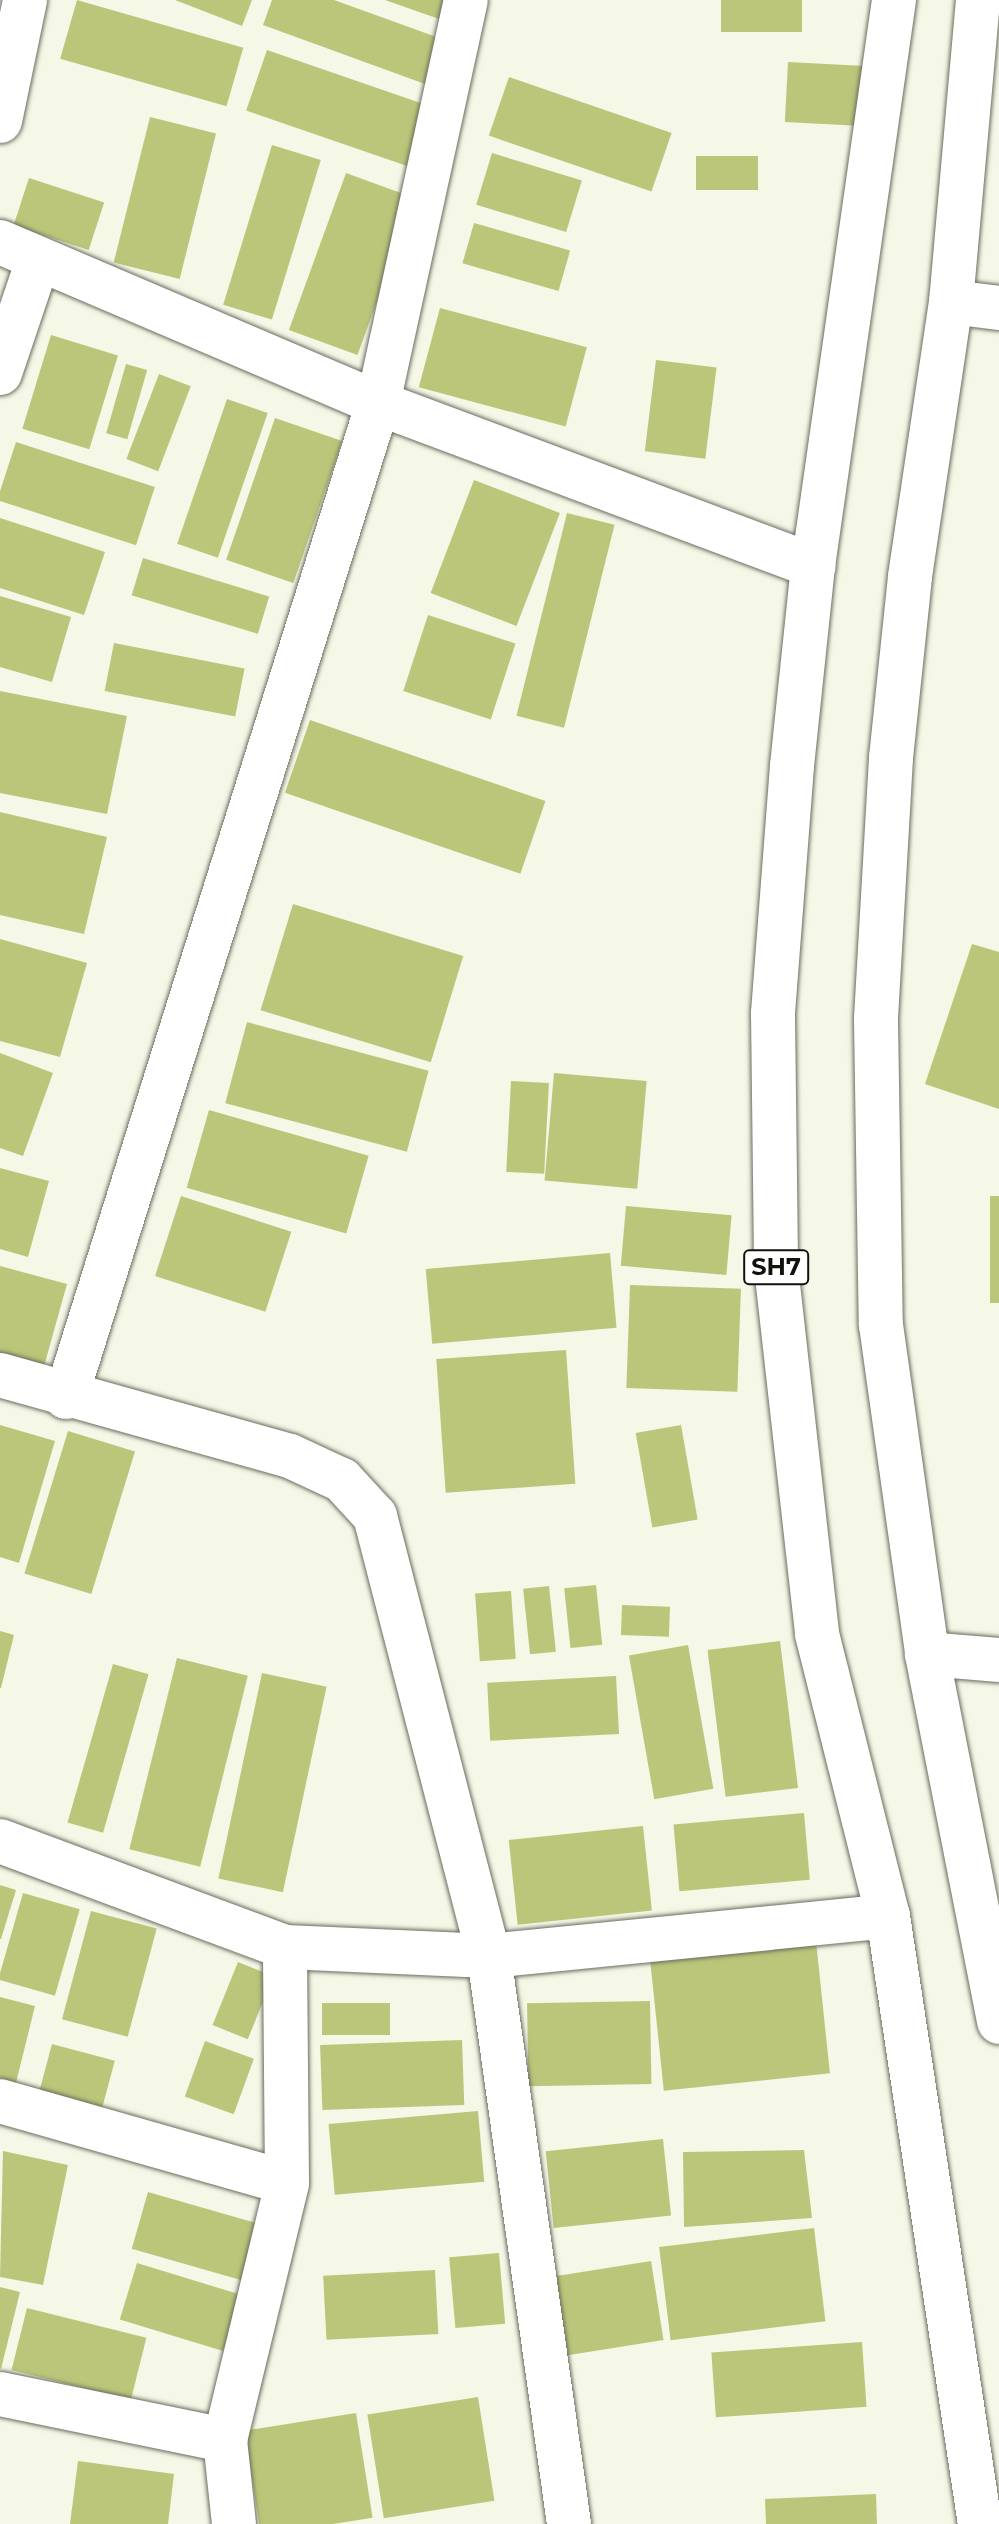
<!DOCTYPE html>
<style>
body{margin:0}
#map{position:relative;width:999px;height:2524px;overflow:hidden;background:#f5f7e7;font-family:Montserrat,sans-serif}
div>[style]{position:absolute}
.building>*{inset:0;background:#bcc67a;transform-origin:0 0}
.roads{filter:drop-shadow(0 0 2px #6a6c5e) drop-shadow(0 0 2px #6a6c5e)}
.minor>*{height:44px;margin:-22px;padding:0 22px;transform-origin:22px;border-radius:22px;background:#fff}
.major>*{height:44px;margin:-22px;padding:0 22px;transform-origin:22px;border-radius:22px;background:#fff}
span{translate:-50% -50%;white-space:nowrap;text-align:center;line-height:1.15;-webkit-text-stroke:6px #fff;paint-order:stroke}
.shield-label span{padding:2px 6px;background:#fff;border:2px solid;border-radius:6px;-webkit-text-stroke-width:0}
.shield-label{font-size:24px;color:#11120c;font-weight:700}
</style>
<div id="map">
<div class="building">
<i style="left:77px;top:0;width:173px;height:61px;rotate:16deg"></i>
<i style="clip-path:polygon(175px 0,252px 0,242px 26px)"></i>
<i style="clip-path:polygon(272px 0,334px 0,442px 39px,425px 84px,263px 25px)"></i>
<i style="clip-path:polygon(385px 0,446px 0,439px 19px)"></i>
<i style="left:721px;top:0;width:81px;height:32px"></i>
<i style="left:267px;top:50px;width:174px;height:64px;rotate:19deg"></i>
<i style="left:788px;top:62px;width:77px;height:60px;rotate:3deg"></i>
<i style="left:509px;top:77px;width:172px;height:62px;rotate:19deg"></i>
<i style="left:150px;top:117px;width:68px;height:150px;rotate:14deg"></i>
<i style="left:272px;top:145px;width:51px;height:167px;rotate:17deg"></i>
<i style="left:492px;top:153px;width:94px;height:54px;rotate:17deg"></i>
<i style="left:696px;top:156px;width:62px;height:34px"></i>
<i style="left:346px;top:173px;width:73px;height:167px;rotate:20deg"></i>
<i style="left:29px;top:178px;width:79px;height:50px;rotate:18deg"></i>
<i style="left:474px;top:223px;width:100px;height:42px;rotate:16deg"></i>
<i style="left:440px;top:308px;width:152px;height:82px;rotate:15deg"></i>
<i style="left:51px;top:335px;width:70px;height:98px;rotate:17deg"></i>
<i style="left:656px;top:360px;width:61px;height:92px;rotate:7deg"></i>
<i style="left:126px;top:364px;width:22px;height:72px;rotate:16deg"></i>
<i style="left:159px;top:374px;width:34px;height:91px;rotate:21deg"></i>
<i style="left:227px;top:399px;width:43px;height:153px;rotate:19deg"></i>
<i style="left:275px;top:418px;width:71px;height:150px;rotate:19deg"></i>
<i style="left:16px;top:442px;width:146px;height:61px;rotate:18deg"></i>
<i style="left:474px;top:480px;width:92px;height:121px;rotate:21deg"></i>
<i style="left:567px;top:513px;width:49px;height:209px;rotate:14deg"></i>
<i style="clip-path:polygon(0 518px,105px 552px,84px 615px,0 588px)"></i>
<i style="left:143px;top:558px;width:132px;height:39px;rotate:17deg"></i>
<i style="clip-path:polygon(0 596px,71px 617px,52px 682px,0 667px)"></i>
<i style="left:428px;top:615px;width:92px;height:80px;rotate:18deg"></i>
<i style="left:114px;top:643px;width:133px;height:49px;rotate:11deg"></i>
<i style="clip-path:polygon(0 691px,127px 716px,107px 814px,0 793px)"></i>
<i style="left:310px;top:720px;width:249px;height:77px;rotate:19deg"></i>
<i style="clip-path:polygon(0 812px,107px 837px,84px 934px,0 915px)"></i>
<i style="left:293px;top:904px;width:178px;height:111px;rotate:17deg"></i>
<i style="clip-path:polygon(0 939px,87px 963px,60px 1057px,0 1041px)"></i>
<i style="clip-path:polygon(972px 944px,999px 952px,999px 1109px,925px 1084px)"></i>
<i style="left:247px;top:1022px;width:188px;height:84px;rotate:15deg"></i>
<i style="clip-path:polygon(0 1053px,53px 1073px,23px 1156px,0 1148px)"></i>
<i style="left:554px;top:1073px;width:93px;height:108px;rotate:5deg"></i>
<i style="left:511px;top:1081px;width:38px;height:91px;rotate:3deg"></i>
<i style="left:209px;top:1110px;width:166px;height:81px;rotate:16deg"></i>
<i style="clip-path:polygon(0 1168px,49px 1181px,28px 1257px,0 1249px)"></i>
<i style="left:181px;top:1196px;width:116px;height:84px;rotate:18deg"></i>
<i style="left:990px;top:1196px;width:9px;height:107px"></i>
<i style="left:626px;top:1206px;width:106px;height:60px;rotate:5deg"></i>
<i style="left:610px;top:1253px;width:75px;height:185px;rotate:85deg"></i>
<i style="clip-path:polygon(0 1266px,67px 1284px,43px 1370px,0 1359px)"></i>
<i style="left:630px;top:1285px;width:111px;height:103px;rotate:2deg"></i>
<i style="left:566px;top:1350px;width:134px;height:130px;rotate:86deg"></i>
<i style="clip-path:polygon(0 1425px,55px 1441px,19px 1563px,0 1557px)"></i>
<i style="left:681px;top:1425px;width:96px;height:46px;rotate:80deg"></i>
<i style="left:68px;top:1431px;width:70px;height:149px;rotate:17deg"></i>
<i style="left:596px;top:1585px;width:60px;height:32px;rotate:84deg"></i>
<i style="left:549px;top:1586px;width:66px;height:26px;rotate:84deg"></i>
<i style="left:511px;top:1591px;width:68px;height:36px;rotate:86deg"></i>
<i style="left:622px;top:1605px;width:48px;height:30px;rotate:2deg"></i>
<i style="clip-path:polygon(0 1631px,14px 1635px,1px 1688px,0 1688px)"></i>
<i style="left:780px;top:1641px;width:148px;height:73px;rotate:83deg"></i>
<i style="left:688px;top:1645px;width:146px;height:60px;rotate:80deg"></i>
<i style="left:177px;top:1658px;width:73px;height:197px;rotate:14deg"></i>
<i style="left:113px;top:1664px;width:37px;height:165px;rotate:16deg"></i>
<i style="left:262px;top:1673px;width:66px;height:210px;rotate:12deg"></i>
<i style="left:616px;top:1676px;width:58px;height:129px;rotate:87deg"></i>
<i style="left:804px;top:1813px;width:67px;height:131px;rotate:85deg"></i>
<i style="left:643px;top:1826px;width:85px;height:135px;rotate:84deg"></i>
<i style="clip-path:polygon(0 1885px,16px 1890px,1px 1939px,0 1939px)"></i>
<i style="left:23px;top:1893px;width:59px;height:90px;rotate:16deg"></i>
<i style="left:91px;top:1911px;width:68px;height:112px;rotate:15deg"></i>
<i style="left:816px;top:1941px;width:133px;height:167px;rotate:84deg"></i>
<i style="left:238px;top:1962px;width:38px;height:68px;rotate:22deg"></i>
<i style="clip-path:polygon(0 1997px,35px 2006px,12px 2099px,0 2096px)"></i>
<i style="left:650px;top:2001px;width:83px;height:123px;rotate:89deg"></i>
<i style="left:390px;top:2003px;width:32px;height:68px;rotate:90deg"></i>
<i style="left:462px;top:2040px;width:65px;height:142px;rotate:88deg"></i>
<i style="left:205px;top:2041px;width:52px;height:59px;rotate:20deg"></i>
<i style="left:52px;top:2044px;width:65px;height:65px;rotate:15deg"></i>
<i style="left:478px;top:2111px;width:71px;height:150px;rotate:85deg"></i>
<i style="left:663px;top:2139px;width:77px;height:118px;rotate:84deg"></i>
<i style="clip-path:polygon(804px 2150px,812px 2218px,684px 2227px,683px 2152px)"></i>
<i style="clip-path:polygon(3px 2151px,68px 2165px,43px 2285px,0 2277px)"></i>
<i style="left:148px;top:2192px;width:117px;height:59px;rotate:16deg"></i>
<i style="left:814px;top:2228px;width:94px;height:156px;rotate:83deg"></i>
<i style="left:499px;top:2253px;width:71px;height:50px;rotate:85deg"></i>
<i style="left:651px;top:2261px;width:80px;height:105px;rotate:81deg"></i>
<i style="left:137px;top:2263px;width:108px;height:59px;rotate:17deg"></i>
<i style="left:435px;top:2270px;width:64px;height:112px;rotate:87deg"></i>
<i style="clip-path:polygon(0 2287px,20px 2292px,1px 2369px,0 2368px)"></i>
<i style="left:27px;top:2308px;width:123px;height:64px;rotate:14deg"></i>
<i style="left:862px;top:2342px;width:65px;height:151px;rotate:86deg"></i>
<i style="left:478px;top:2397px;width:105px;height:112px;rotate:81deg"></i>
<i style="left:356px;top:2413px;width:106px;height:113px;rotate:81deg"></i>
<i style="clip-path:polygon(78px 2461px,174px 2474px,168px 2524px,70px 2524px)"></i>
<i style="clip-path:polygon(876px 2494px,877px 2524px,766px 2524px,765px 2499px)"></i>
</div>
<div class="roads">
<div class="minor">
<i style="left:0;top:121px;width:124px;rotate:-78.3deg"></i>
<i style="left:0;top:242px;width:411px;rotate:23.1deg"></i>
<i style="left:378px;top:403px;width:465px;rotate:20.5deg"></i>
<i style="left:951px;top:302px;width:48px;rotate:7.1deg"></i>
<i style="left:0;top:373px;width:119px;rotate:-71.4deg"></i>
<i style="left:0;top:1375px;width:301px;rotate:15.6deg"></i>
<i style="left:290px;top:1456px;width:57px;rotate:24.8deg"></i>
<i style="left:342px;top:1480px;width:49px;rotate:47.5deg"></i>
<i style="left:375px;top:1516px;width:455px;rotate:75.5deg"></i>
<i style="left:489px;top:1956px;width:574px;rotate:81.98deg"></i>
<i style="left:66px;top:1397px;width:1042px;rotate:-72.57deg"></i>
<i style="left:378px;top:403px;width:412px;rotate:-77.7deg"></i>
<i style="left:927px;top:1654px;width:72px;rotate:4.8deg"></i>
<i style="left:0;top:1841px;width:304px;rotate:20.4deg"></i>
<i style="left:285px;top:1947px;width:204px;rotate:2.5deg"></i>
<i style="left:489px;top:1956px;width:401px;rotate:-5.7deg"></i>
<i style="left:0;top:2101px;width:298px;rotate:15.9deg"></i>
<i style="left:0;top:2394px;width:230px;rotate:11.6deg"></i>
<i style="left:234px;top:2524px;width:84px;rotate:-96.1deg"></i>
<i style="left:225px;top:2440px;width:264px;rotate:-76.4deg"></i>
<i style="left:287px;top:2183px;width:236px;rotate:-90.5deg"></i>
</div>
<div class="major">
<i style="left:894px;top:0;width:572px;rotate:98.14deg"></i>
<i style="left:813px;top:566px;width:201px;rotate:96deg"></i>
<i style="left:792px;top:766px;width:249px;rotate:94.4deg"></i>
<i style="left:773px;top:1014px;width:253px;rotate:89.3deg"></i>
<i style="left:776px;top:1267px;width:369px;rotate:83.6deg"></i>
<i style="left:817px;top:1634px;width:291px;rotate:75.9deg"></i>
<i style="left:888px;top:1916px;width:615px;rotate:81.4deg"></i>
<i style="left:978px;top:0;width:303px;rotate:95.1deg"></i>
<i style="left:951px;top:302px;width:278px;rotate:98.5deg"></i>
<i style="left:910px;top:577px;width:182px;rotate:96deg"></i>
<i style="left:891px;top:758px;width:262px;rotate:93.3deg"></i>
<i style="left:876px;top:1020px;width:305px;rotate:89.1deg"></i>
<i style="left:881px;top:1325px;width:332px;rotate:82deg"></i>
<i style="left:927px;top:1654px;width:375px;rotate:78.9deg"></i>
</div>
</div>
<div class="shield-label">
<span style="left:776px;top:1267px">SH7</span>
</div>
</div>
